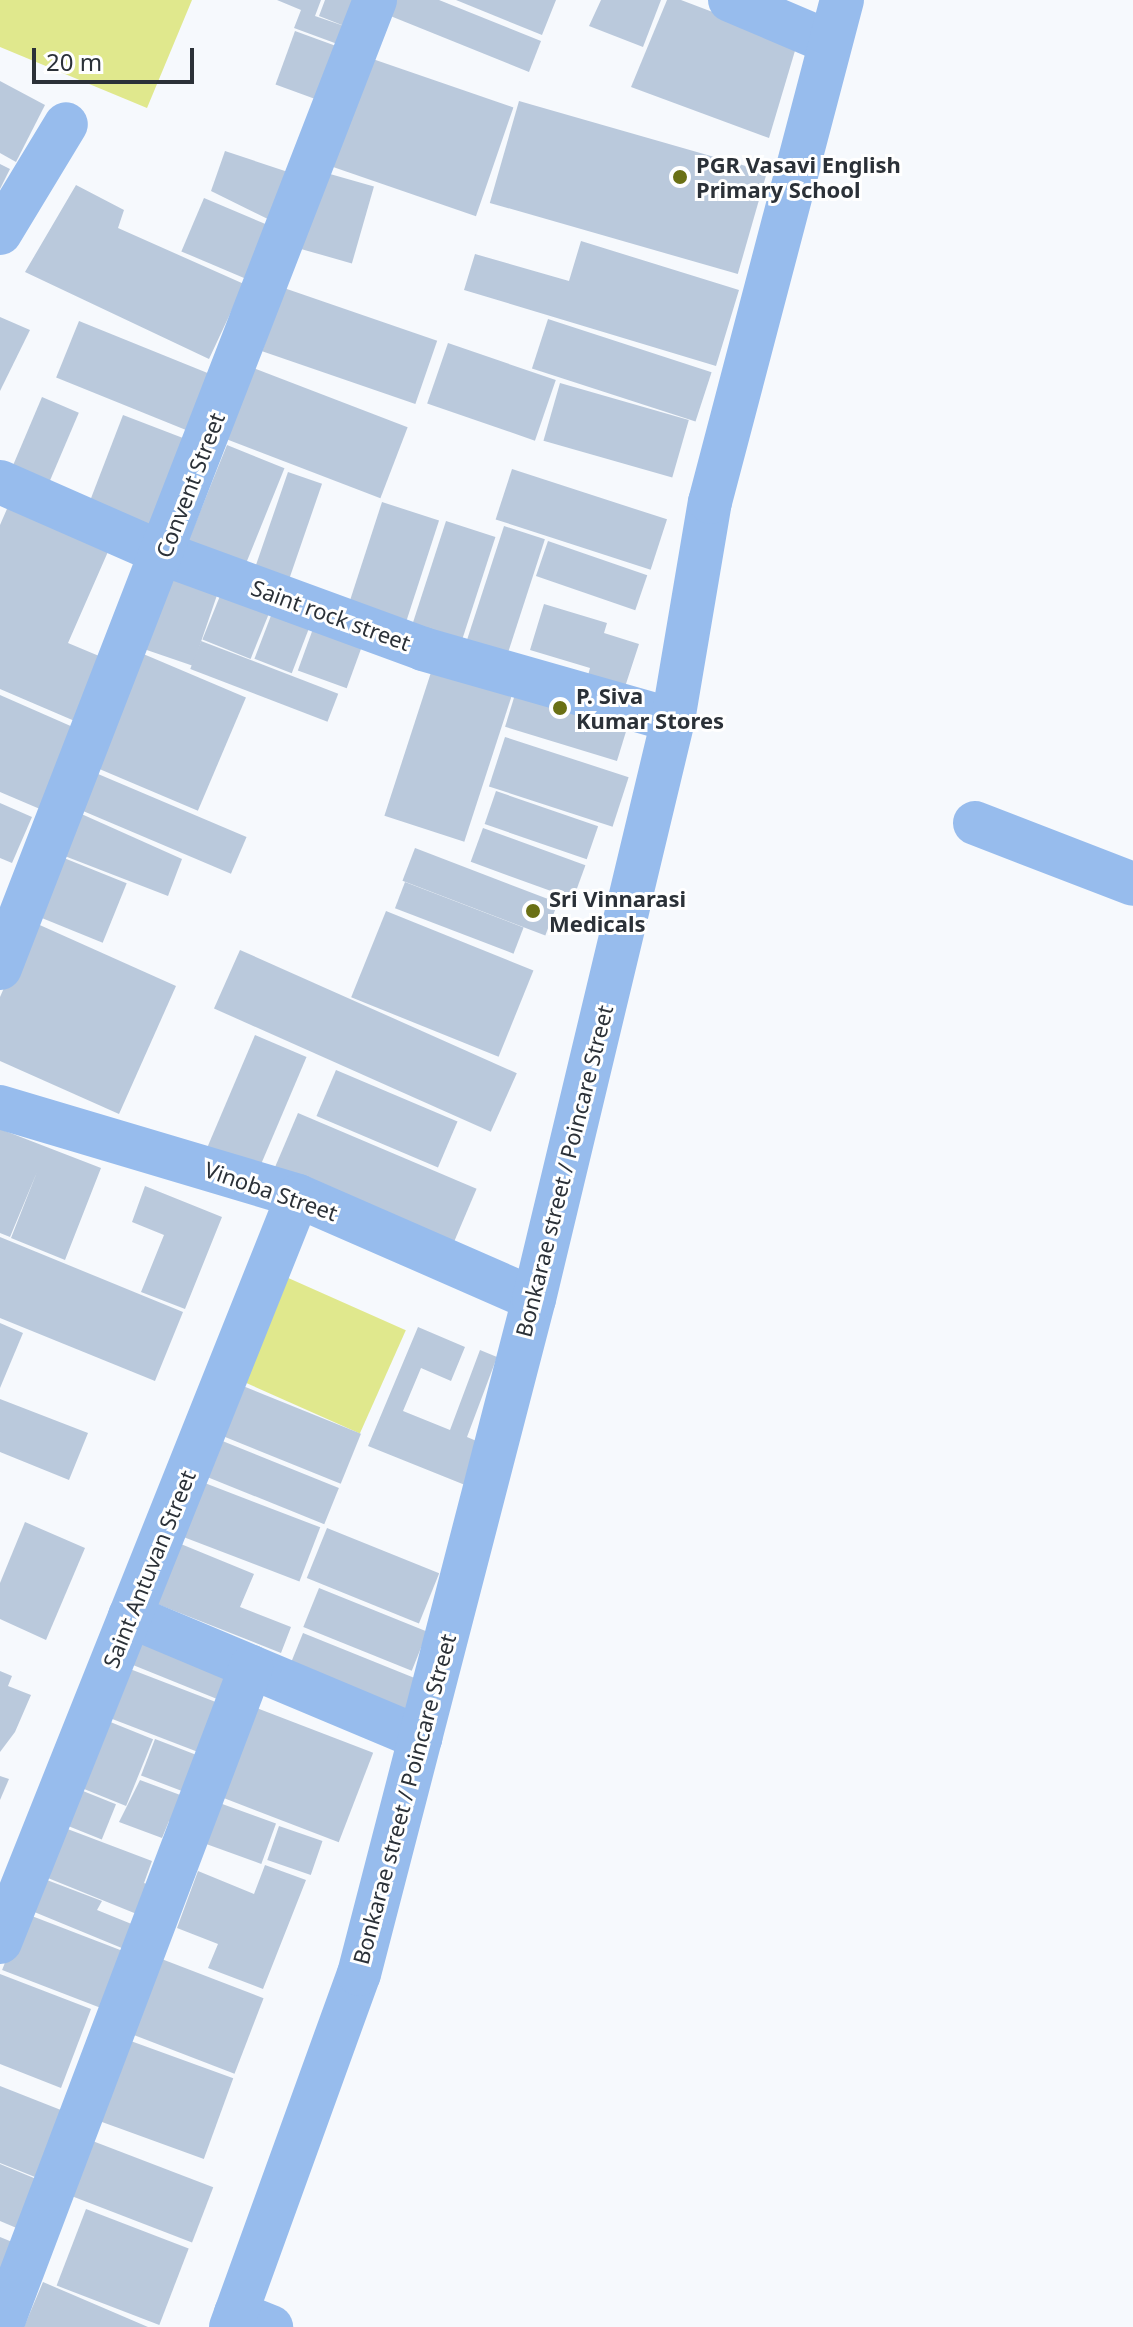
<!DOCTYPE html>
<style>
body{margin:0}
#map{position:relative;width:1133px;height:2327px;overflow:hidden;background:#f6f9fd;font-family:"Noto Sans",sans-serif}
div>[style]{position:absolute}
.green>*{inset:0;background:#e0e88d;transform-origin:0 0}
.building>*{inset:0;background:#bac9dc;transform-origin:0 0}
.minor>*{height:44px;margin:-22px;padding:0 22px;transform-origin:22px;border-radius:22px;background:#97bced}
.dots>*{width:22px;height:22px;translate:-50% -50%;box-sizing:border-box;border:4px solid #fff;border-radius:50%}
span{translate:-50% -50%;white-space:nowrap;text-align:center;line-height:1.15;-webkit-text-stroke:6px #fff;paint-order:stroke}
.poi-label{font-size:22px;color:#2b3138;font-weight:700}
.left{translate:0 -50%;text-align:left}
.street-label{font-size:22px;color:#2b3138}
.scale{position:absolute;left:32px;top:48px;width:162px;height:36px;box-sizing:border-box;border:4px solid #2b3138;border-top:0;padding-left:10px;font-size:24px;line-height:28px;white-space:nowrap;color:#2b3138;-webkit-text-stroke:6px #fff;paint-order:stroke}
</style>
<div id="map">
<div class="green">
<i style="clip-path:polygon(0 0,192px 0,147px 108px,0 47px)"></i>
<i style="left:277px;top:1273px;width:141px;height:113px;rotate:24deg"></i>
</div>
<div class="building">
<i style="clip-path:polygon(277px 0,321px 0,315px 16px,347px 27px,319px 16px,325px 0,370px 0,351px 49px,294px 28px,301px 10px)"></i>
<i style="clip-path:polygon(383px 0,439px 0,541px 41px,529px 72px,378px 11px)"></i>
<i style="clip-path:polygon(456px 0,556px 0,542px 35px)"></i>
<i style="clip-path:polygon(601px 0,661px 0,643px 47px,589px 26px)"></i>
<i style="clip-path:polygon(667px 0,681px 0,797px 44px,769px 138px,631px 87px)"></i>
<i style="left:295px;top:31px;width:59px;height:57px;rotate:20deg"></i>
<i style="left:364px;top:56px;width:158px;height:115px;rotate:19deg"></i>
<i style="clip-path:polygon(0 81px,45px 105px,16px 162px,0 153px)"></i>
<i style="left:519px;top:101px;width:258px;height:106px;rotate:16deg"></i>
<i style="clip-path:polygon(225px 151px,291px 173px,272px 221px,211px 191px)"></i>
<i style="clip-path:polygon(0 164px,10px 169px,0 189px)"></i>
<i style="left:323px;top:172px;width:53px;height:80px;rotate:16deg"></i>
<i style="clip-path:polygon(76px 185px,124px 210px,118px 228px,244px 284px,209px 359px,25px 272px)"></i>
<i style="left:204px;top:198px;width:70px;height:58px;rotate:23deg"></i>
<i style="clip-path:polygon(581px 241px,739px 290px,716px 366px,464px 290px,475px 254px,569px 281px)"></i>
<i style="left:284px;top:288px;width:162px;height:67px;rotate:19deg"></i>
<i style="clip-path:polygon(0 317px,30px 330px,0 391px)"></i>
<i style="left:548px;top:319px;width:172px;height:52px;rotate:18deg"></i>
<i style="left:79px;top:321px;width:146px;height:61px;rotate:22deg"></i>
<i style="left:448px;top:343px;width:114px;height:64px;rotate:19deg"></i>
<i style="left:248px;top:366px;width:171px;height:76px;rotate:21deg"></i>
<i style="left:560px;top:383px;width:134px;height:60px;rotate:16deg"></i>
<i style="left:42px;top:397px;width:40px;height:86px;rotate:23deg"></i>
<i style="left:123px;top:415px;width:74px;height:100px;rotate:21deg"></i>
<i style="left:227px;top:445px;width:62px;height:113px;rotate:22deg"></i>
<i style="left:512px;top:469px;width:163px;height:53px;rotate:18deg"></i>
<i style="left:288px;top:472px;width:36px;height:112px;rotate:19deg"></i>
<i style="clip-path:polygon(13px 495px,114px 538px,68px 643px,111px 661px,84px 725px,0 689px,0 525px)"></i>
<i style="left:382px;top:502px;width:60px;height:107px;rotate:18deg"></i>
<i style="left:446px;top:521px;width:52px;height:110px;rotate:18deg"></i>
<i style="left:504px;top:526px;width:43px;height:124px;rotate:18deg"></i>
<i style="left:548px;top:541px;width:105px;height:37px;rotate:19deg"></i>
<i style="left:165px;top:559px;width:61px;height:92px;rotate:19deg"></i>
<i style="left:226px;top:581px;width:52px;height:63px;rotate:22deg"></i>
<i style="left:277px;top:600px;width:40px;height:63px;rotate:21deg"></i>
<i style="clip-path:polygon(544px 604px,607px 623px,604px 633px,639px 644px,623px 693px,586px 683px,590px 668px,530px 650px)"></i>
<i style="left:318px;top:615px;width:52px;height:59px;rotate:20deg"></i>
<i style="left:201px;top:641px;width:147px;height:30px;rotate:21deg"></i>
<i style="left:141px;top:653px;width:114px;height:123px;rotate:23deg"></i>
<i style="left:436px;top:657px;width:84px;height:167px;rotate:18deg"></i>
<i style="left:520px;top:678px;width:117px;height:51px;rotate:17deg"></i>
<i style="clip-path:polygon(0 695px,82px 731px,47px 812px,0 792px)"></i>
<i style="left:505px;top:737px;width:130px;height:52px;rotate:18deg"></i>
<i style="left:91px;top:771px;width:169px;height:40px;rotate:23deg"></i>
<i style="left:496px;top:791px;width:108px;height:35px;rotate:19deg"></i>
<i style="clip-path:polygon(0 803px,32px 817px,12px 863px,0 858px)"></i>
<i style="clip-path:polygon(77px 812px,182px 859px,168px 896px,62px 855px)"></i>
<i style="left:483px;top:828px;width:109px;height:36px;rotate:20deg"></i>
<i style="left:415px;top:848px;width:153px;height:35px;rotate:21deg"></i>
<i style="left:59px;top:856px;width:73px;height:64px;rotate:22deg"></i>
<i style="left:405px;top:882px;width:127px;height:28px;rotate:21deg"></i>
<i style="left:386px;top:911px;width:159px;height:93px;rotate:22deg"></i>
<i style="clip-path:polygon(33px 922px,176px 986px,119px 1114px,0 1061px,0 997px)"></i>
<i style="left:240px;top:950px;width:303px;height:64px;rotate:24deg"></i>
<i style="left:255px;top:1035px;width:56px;height:129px;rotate:23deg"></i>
<i style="left:336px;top:1070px;width:132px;height:50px;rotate:23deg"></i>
<i style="left:298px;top:1113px;width:194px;height:66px;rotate:23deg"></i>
<i style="clip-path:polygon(0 1129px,101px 1168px,65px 1260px,11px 1238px,37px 1172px,10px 1237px,0 1233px)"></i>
<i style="clip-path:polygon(145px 1186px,222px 1217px,185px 1309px,141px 1292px,164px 1235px,132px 1222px)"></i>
<i style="clip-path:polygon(0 1237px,183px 1312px,155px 1381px,0 1318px)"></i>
<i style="clip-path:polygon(0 1323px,23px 1333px,0 1388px)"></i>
<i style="clip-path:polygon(418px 1327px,465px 1347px,451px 1381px,421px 1368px,403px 1411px,450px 1430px,480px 1350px,497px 1357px,467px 1437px,486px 1445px,470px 1487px,368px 1446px)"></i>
<i style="left:233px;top:1382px;width:138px;height:54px;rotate:22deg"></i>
<i style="clip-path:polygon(0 1399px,88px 1433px,69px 1480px,0 1452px)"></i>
<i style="left:210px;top:1436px;width:139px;height:39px;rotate:22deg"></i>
<i style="left:197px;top:1480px;width:132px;height:58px;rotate:21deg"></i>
<i style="clip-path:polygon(25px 1522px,85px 1548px,46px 1640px,0 1619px,0 1583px)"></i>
<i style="left:327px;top:1528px;width:121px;height:54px;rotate:22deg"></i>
<i style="clip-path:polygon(176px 1542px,254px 1574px,240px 1607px,291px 1627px,281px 1653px,152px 1602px)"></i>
<i style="left:319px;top:1588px;width:117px;height:42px;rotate:22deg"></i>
<i style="left:132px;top:1630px;width:114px;height:32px;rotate:22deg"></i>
<i style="left:303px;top:1633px;width:125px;height:45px;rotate:22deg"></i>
<i style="left:117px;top:1664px;width:119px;height:53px;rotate:21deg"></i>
<i style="clip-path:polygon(0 1671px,12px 1676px,8px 1686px,31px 1695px,15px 1732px,0 1752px)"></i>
<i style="left:249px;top:1705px;width:133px;height:96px;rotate:21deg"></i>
<i style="left:103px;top:1719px;width:54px;height:72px;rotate:22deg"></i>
<i style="left:155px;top:1739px;width:55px;height:39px;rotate:21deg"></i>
<i style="clip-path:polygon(0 1776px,9px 1779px,0 1800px)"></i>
<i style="clip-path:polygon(140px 1780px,191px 1799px,180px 1825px,169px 1821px,162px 1838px,119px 1822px)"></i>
<i style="left:78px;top:1789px;width:41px;height:38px;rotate:22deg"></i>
<i style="left:214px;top:1801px;width:66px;height:43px;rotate:20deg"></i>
<i style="clip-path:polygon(57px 1825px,152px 1861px,144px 1883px,160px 1889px,149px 1919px,38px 1874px)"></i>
<i style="left:279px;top:1826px;width:46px;height:36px;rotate:19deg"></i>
<i style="clip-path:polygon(265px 1865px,306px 1880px,263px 1989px,208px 1968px,218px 1944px,177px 1928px,198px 1871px,254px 1894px)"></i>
<i style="clip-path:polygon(39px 1877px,102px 1901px,97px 1910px,139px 1927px,129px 1951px,27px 1909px)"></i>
<i style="left:24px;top:1913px;width:117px;height:61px;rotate:21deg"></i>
<i style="left:159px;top:1958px;width:112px;height:81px;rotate:21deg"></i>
<i style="clip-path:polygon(0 1974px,91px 2009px,61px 2088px,0 2064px)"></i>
<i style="left:128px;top:2040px;width:112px;height:86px;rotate:20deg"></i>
<i style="clip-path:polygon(0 2086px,66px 2112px,40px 2179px,0 2163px)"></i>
<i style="left:90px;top:2140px;width:132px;height:59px;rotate:21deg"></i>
<i style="clip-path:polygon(0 2164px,46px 2183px,26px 2232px,0 2221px)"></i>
<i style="left:86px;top:2209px;width:110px;height:82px;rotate:21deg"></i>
<i style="clip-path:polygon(0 2237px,22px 2246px,0 2290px)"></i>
<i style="clip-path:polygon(43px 2282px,148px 2327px,24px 2327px)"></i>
</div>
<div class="minor">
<i style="left:730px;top:0;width:108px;rotate:23deg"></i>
<i style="left:0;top:233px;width:127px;rotate:-58.8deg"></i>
<i style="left:0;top:482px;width:179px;rotate:23.7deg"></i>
<i style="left:164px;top:554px;width:276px;rotate:20.1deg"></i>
<i style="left:423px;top:649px;width:260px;rotate:15.9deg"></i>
<i style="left:975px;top:823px;width:169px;rotate:21.1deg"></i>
<i style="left:0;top:968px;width:1038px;rotate:-68.82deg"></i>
<i style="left:0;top:1107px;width:311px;rotate:16.6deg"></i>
<i style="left:298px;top:1196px;width:257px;rotate:23.6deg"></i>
<i style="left:130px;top:1616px;width:315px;rotate:22.8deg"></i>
<i style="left:0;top:1942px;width:803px;rotate:-68.23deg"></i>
<i style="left:236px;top:2313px;width:38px;rotate:22deg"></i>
<i style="left:1px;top:2327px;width:706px;rotate:-69.25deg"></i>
<i style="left:231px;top:2327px;width:375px;rotate:-70.1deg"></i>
<i style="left:359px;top:1974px;width:697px;rotate:-75.47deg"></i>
<i style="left:534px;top:1299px;width:595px;rotate:-76.5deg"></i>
<i style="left:673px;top:720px;width:221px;rotate:-80.4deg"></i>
<i style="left:710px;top:502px;width:519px;rotate:-75.27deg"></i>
</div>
<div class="dots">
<i style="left:680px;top:177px;background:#6a7015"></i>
<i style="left:560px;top:708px;background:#6a7015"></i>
<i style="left:533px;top:911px;background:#6a7015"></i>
</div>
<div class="poi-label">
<span class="left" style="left:696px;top:177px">PGR Vasavi English<br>Primary School</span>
<span class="left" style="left:576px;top:708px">P. Siva<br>Kumar Stores</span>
<span class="left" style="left:549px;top:911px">Sri Vinnarasi<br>Medicals</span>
</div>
<div class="street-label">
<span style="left:190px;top:485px;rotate:-69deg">Convent Street</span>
<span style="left:331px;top:615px;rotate:20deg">Saint rock street</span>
<span style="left:564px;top:1171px;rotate:-76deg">Bonkarae street / Poincare Street</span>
<span style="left:271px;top:1191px;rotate:19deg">Vinoba Street</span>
<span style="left:149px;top:1569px;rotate:-68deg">Saint Antuvan Street</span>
<span style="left:404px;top:1799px;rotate:-75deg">Bonkarae street / Poincare Street</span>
</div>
<div class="scale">20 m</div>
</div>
